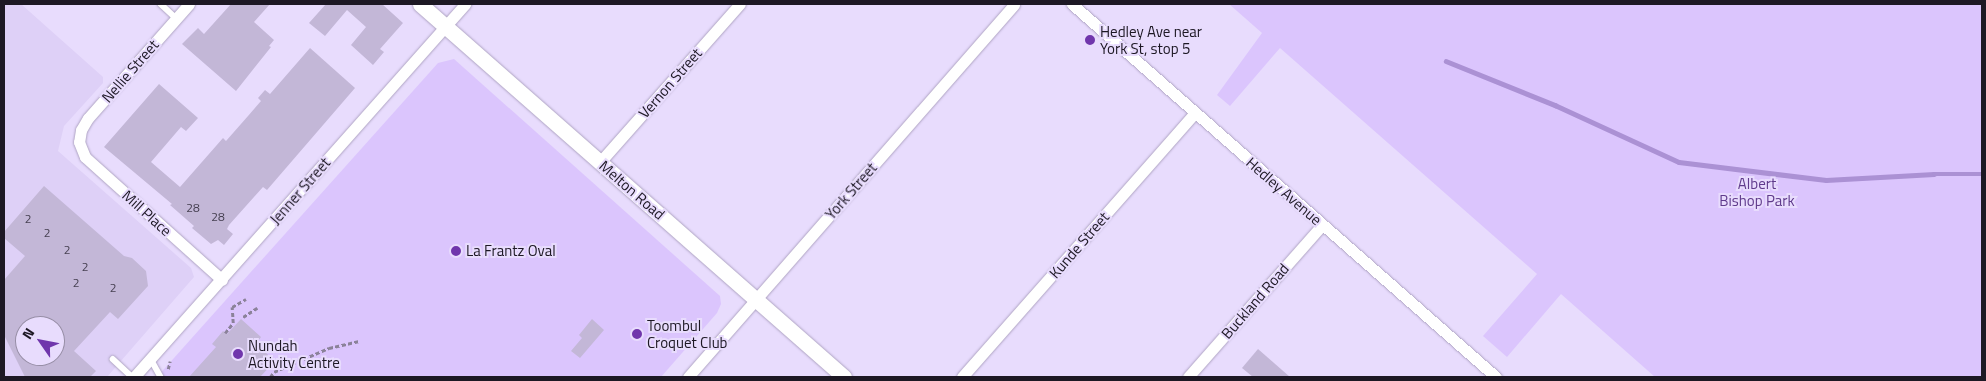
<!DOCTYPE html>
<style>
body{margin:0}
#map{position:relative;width:1986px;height:381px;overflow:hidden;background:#e8dcfd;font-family:"Titillium Web",sans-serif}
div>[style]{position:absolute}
.built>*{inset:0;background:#ded0f7}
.green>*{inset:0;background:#dbc5fd}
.stream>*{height:4.5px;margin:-2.25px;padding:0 2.25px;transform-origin:2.25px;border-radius:2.25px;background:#ab91d4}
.building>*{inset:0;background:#c3b7d7}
.path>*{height:2.5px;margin-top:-1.25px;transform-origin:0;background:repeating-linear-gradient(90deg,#8b8299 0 4px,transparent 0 6.5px)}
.roads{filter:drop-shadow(0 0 1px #afa4c3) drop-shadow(0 0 1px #afa4c3)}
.service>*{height:5.5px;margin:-2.75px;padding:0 2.75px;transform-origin:2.75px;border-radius:2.75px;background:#fff}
.minor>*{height:11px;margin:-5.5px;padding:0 5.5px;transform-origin:5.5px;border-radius:5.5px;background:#fff}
.tertiary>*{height:15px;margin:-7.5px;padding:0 7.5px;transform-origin:7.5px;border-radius:7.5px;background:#fff}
.dots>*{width:14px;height:14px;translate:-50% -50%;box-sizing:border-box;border:2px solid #e8dcfd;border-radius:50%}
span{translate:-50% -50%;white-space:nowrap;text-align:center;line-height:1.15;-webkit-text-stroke:4px #e8dcfd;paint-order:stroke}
.number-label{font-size:12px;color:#464051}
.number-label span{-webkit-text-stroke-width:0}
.poi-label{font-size:15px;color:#1d1824}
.left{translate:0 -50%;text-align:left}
.street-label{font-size:15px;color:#1d1824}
.park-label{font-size:15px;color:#603b8c}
.frame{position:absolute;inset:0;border:5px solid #1d1824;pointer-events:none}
.north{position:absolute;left:15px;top:316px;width:50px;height:50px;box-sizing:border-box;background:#e8dcfd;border:1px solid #978ea6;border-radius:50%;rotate:303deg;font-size:14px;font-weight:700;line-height:20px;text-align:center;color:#1d1824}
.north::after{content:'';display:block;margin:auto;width:18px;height:22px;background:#7036ac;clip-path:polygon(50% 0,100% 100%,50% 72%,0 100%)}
</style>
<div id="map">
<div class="built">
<i style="clip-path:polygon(evenodd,4px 4px,21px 4px,103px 77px,103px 83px,64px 126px,58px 151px,191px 268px,194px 277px,107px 377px,4px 377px,4px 4px,25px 326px,55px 326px,55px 356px,25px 356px,25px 326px)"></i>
</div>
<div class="green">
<i style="clip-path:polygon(1229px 4px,1982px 4px,1982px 377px,1655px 377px,1561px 294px,1507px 357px,1483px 336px,1537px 274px,1280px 48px,1230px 106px,1217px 95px,1262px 33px)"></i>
<i style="clip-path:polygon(454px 59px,720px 296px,721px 304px,717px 313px,661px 377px,157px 377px,438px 63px)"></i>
</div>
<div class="stream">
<i style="left:1446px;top:61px;width:118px;rotate:22deg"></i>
<i style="left:1555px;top:105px;width:136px;rotate:24.7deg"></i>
<i style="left:1679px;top:162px;width:148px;rotate:7deg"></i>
<i style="left:1826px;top:180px;width:108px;rotate:-3.2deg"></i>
<i style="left:1934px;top:174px;width:48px"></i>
</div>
<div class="building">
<i style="clip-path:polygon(231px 4px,270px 4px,254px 22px,274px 40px,269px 46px,271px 47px,236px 91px,182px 44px,198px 28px,204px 34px)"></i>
<i style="clip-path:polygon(326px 4px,382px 4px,403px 23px,380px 49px,384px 52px,373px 65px,351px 45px,366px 27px,347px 10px,325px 36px,309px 23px)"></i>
<i style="clip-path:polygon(310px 48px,355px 88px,267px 190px,263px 187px,229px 225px,227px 229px,233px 234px,224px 245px,218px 240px,211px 244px,192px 228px,194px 226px,170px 205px,172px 204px,104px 147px,159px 84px,198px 118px,186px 131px,181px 127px,151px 162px,180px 187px,223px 138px,226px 141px,248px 116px,261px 101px,258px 98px,265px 90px,270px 94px)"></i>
<i style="clip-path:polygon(evenodd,44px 186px,124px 256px,132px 258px,146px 271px,148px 286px,118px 319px,110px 312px,74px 351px,96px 371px,90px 377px,25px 377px,4px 335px,4px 280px,25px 256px,4px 238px,4px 232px,44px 186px,25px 326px,55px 326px,55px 356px,25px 356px,25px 326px)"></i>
<i style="clip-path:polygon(241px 319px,261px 337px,256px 344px,275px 361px,260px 377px,189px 377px,216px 347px,212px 344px,223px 331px,227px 334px)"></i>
<i style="clip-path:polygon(592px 319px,604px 330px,580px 358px,571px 351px,582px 338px,579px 335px)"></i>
<i style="clip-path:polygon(1258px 349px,1290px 377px,1253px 377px,1242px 368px)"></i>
</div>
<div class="path">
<i style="left:243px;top:317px;width:17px;rotate:-33deg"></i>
<i style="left:225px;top:333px;width:13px;rotate:-51deg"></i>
<i style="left:233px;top:323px;width:16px;rotate:-94deg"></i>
<i style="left:232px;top:307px;width:16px;rotate:-30deg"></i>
<i style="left:168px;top:369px;width:8px;rotate:-76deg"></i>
<i style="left:270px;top:377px;width:6px;rotate:-51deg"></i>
<i style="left:274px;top:372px;width:60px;rotate:-23.6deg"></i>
<i style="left:329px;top:348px;width:31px;rotate:-13deg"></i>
</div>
<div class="roads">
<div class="service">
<i style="left:161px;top:4px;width:21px;rotate:43deg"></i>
<i style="left:113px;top:359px;width:26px;rotate:43deg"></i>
<i style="left:151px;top:359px;width:21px;rotate:61deg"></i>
</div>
<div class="minor">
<i style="left:189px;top:4px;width:152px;rotate:131.5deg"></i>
<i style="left:88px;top:118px;width:14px;rotate:120deg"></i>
<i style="left:81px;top:130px;width:12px;rotate:99deg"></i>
<i style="left:79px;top:142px;width:16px;rotate:68deg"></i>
<i style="left:85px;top:157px;width:184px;rotate:41.9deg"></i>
<i style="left:1072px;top:4px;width:565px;rotate:41.34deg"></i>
<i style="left:600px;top:162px;width:211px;rotate:-48.5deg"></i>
<i style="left:134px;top:377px;width:499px;rotate:-48.4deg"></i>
<i style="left:688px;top:377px;width:495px;rotate:-48.8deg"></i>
<i style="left:962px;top:377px;width:352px;rotate:-48.6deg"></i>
<i style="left:1188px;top:377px;width:203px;rotate:-48.6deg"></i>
</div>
<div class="tertiary">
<i style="left:420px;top:4px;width:565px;rotate:41.34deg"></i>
</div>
</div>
<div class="dots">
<i style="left:1090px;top:40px;background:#7036ac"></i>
<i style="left:456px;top:251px;background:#7036ac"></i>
<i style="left:637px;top:334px;background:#7036ac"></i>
<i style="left:238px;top:354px;background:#7036ac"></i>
</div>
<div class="number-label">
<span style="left:193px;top:208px">28</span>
<span style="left:218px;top:217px">28</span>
<span style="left:28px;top:219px">2</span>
<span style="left:47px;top:233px">2</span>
<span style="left:67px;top:250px">2</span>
<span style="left:85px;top:267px">2</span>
<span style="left:76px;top:283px">2</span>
<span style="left:113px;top:288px">2</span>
</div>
<div class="poi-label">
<span class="left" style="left:1100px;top:40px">Hedley Ave near<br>York St, stop 5</span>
<span class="left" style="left:466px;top:251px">La Frantz Oval</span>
<span class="left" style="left:647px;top:334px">Toombul<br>Croquet Club</span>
<span class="left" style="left:248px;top:354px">Nundah<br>Activity Centre</span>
</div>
<div class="street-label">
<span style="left:130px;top:71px;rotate:-49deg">Nellie Street</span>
<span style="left:670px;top:83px;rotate:-49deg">Vernon Street</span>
<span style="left:632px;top:190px;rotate:41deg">Melton Road</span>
<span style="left:300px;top:191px;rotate:-49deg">Jenner Street</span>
<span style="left:851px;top:191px;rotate:-49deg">York Street</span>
<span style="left:1284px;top:191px;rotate:41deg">Hedley Avenue</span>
<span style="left:147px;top:213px;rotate:42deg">Mill Place</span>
<span style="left:1079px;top:245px;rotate:-49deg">Kunde Street</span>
<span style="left:1255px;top:301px;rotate:-49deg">Buckland Road</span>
</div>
<div class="park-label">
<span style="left:1757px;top:192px">Albert<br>Bishop Park</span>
</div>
<div class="frame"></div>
<div class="north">N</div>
</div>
